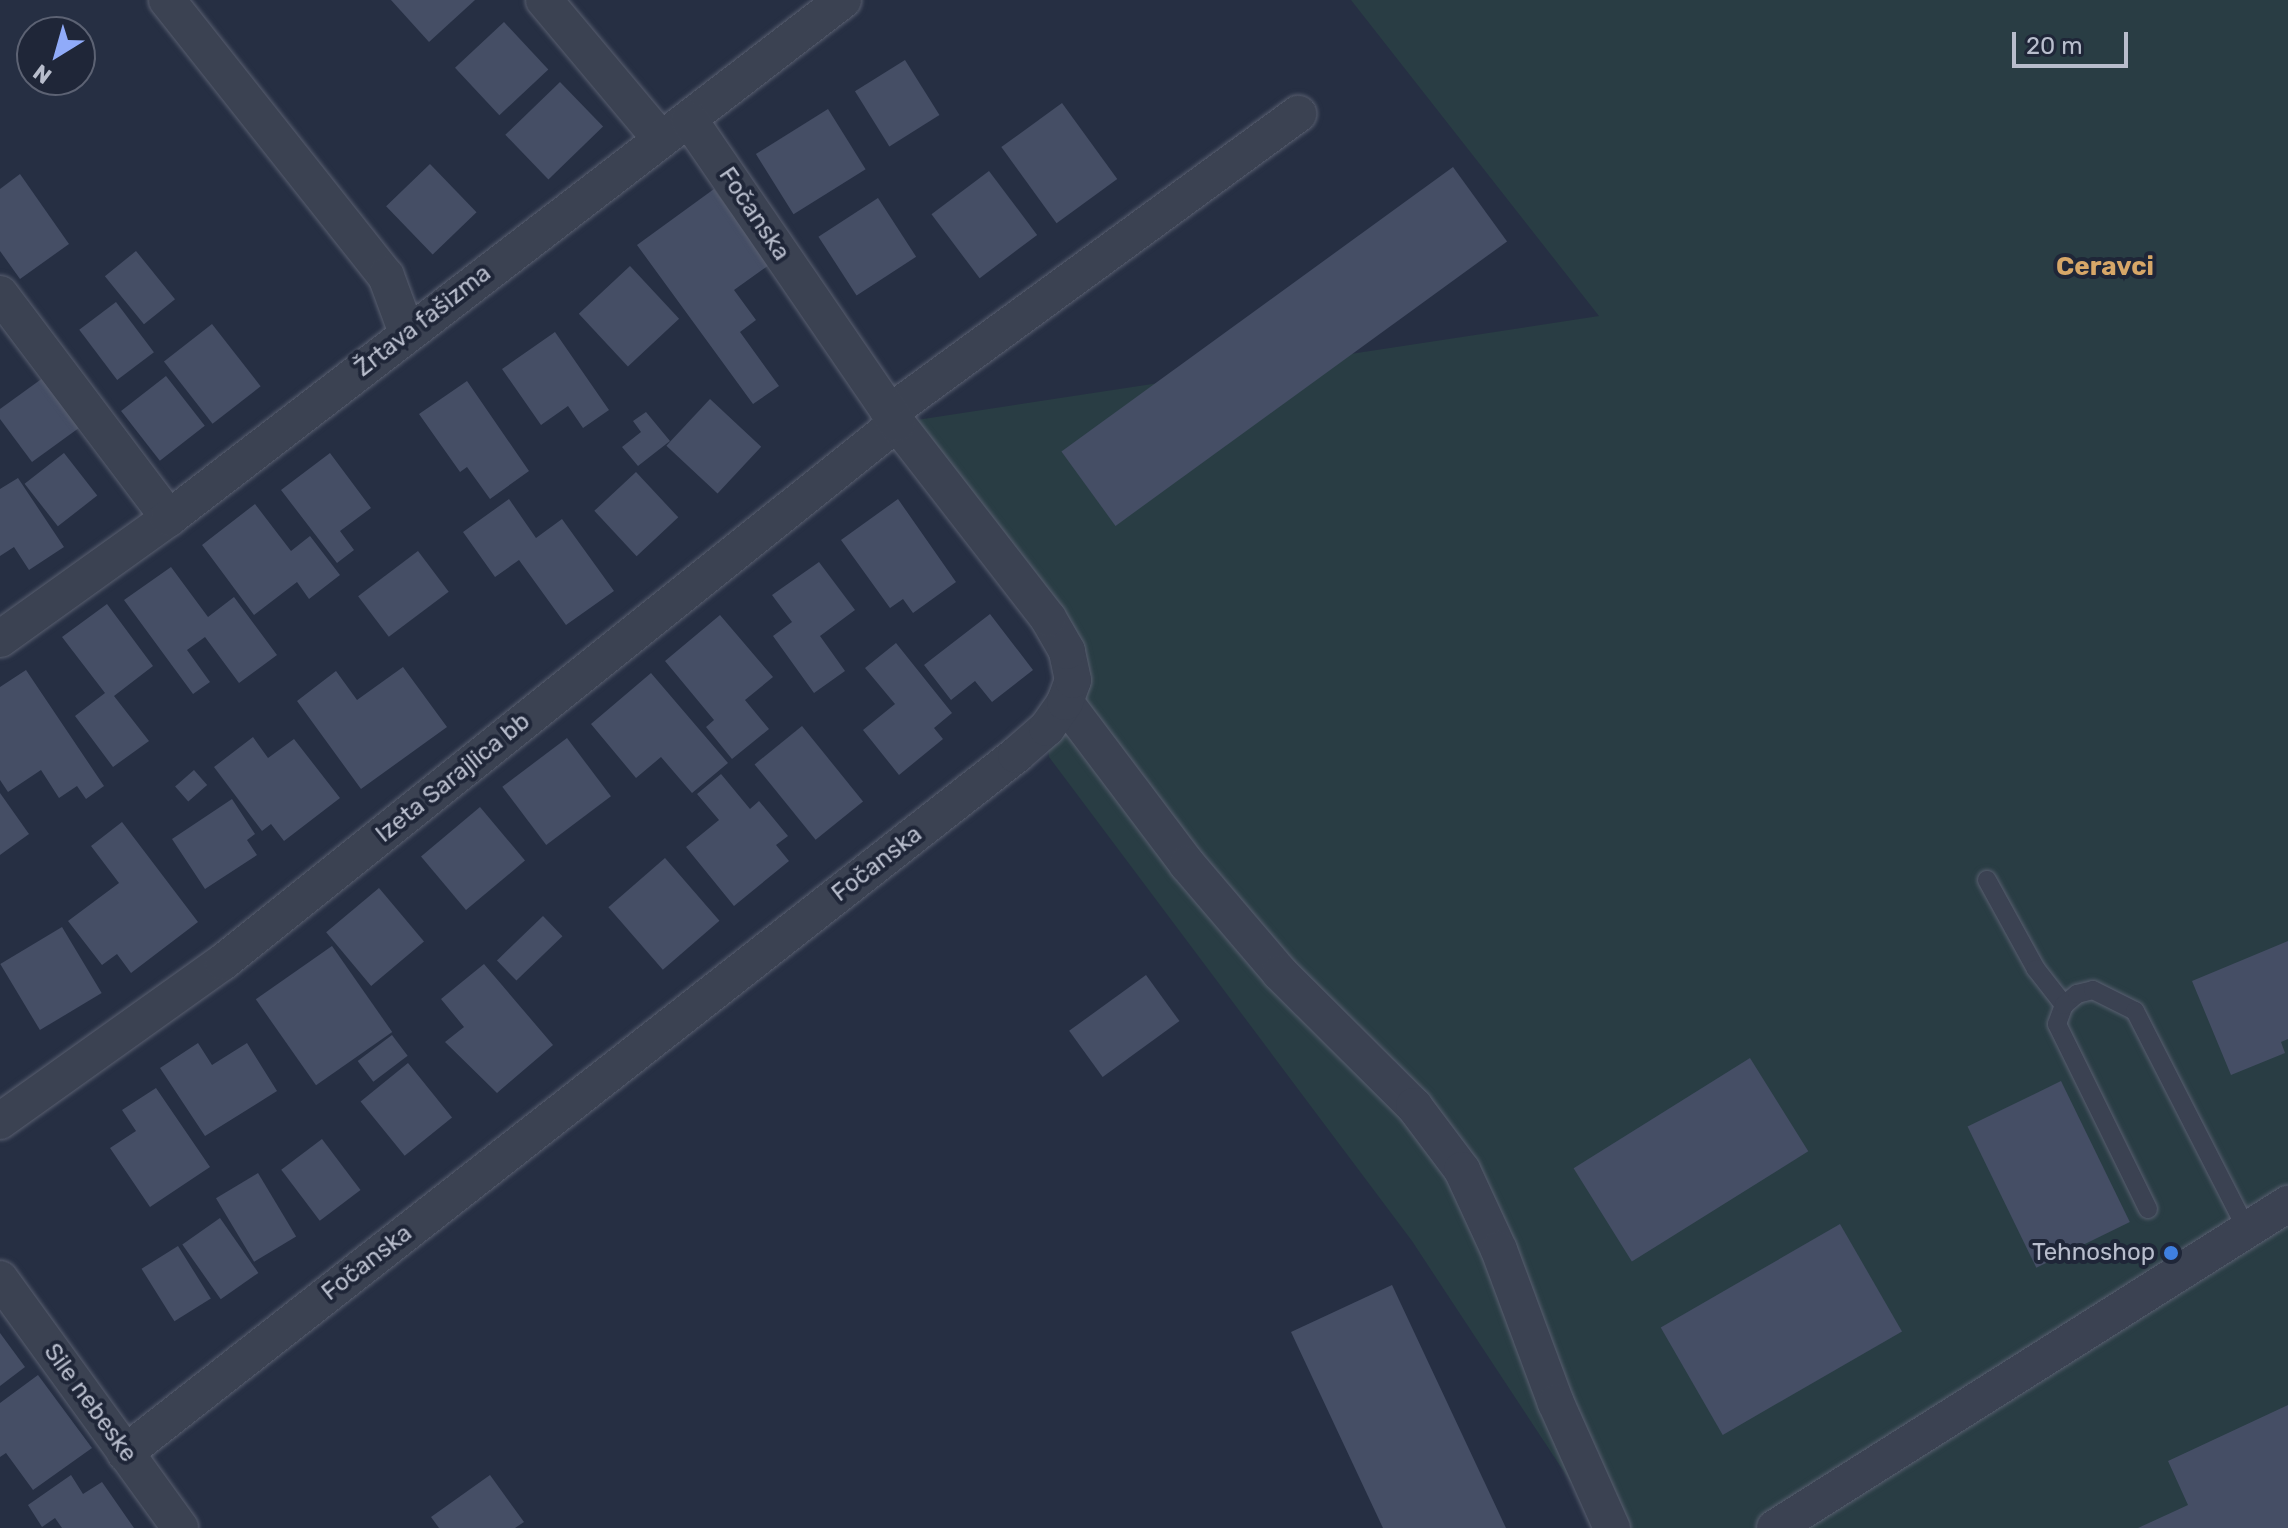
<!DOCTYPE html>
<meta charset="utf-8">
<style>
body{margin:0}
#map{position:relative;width:2288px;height:1528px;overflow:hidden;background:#262f43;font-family:Rubik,sans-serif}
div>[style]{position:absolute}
.green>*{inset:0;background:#293d44}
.building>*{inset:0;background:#454e65;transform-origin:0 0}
.roads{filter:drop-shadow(0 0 2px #595f70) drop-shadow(0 0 2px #595f70)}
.lane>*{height:18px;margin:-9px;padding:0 9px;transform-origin:9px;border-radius:9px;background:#3b4252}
.street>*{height:36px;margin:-18px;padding:0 18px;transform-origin:18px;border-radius:18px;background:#3b4252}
.dots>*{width:22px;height:22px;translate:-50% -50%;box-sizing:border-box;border:4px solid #1f2638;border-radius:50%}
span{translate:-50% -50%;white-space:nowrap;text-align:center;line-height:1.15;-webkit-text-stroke:8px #1f2638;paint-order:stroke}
.street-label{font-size:24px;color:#b8bdcc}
.poi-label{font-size:24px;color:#b8bdcc}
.right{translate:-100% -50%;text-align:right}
.neighbourhood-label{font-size:26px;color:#d7a768;font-weight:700}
.north{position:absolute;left:16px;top:16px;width:80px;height:80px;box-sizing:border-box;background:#1f2638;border:2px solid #5c6273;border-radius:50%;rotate:217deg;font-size:22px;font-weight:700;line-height:32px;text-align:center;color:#b8bdcc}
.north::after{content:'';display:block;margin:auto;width:28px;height:36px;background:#90abf9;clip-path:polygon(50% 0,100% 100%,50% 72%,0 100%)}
.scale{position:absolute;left:2012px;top:32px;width:116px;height:36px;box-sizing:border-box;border:4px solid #b8bdcc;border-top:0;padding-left:10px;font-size:24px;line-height:28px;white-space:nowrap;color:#b8bdcc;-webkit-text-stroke:6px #1f2638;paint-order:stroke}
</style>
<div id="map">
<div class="green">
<i style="clip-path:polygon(1351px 0,2288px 0,2288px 1528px,1601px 1528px,1412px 1241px,1049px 757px,1047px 728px,1073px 680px,897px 423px,1599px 316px)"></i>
</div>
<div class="building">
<i style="clip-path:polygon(391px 0,475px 0,429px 42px)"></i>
<i style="left:504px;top:22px;width:65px;height:67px;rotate:47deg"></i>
<i style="left:905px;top:60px;width:65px;height:59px;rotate:58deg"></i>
<i style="left:560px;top:82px;width:62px;height:76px;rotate:46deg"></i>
<i style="left:1062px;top:103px;width:94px;height:75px;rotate:54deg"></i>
<i style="left:828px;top:109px;width:71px;height:85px;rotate:58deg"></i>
<i style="left:430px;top:164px;width:67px;height:61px;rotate:46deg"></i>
<i style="left:1453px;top:167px;width:92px;height:484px;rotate:54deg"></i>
<i style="left:989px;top:171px;width:80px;height:72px;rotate:53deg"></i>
<i style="clip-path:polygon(20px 174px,69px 244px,20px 279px,0 251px,0 189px)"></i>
<i style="clip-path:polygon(714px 189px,769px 265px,734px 290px,756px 320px,740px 332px,779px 386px,753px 404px,637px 245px)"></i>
<i style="left:878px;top:198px;width:70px;height:71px;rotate:57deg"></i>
<i style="left:136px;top:251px;width:62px;height:40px;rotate:51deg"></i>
<i style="left:630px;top:266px;width:72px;height:70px;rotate:47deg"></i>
<i style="left:116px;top:302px;width:63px;height:46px;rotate:53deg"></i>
<i style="left:212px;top:324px;width:79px;height:61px;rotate:52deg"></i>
<i style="clip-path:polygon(555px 332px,609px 410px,583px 428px,568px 406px,541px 425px,502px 369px)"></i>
<i style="clip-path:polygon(47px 375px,83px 425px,32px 462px,0 419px,0 409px)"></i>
<i style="left:166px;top:376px;width:63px;height:57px;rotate:52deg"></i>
<i style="clip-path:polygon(467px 381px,529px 471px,490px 499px,467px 467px,460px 472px,419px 414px)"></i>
<i style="left:710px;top:399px;width:70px;height:64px;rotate:43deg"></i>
<i style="clip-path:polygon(646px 412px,670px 441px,638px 466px,622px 447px,641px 432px,633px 421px)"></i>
<i style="left:64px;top:453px;width:54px;height:50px;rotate:52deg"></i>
<i style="clip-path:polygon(330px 453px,371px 508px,340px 531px,354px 550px,337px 563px,281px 490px)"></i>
<i style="left:636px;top:472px;width:62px;height:57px;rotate:47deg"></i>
<i style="clip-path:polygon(18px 478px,64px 547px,29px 570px,14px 547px,0 556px,0 489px)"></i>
<i style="clip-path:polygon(509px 499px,536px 538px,562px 519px,614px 591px,566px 625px,519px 560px,495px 577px,463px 532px)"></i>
<i style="clip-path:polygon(898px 499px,956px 582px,913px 613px,903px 599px,890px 608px,841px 540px)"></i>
<i style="clip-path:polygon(255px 504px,291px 551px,310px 536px,340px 575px,309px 599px,297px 582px,254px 615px,202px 545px)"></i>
<i style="left:418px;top:551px;width:51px;height:75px;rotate:53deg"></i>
<i style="clip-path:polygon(819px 562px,855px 610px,820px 636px,845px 671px,814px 693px,773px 636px,792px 622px,772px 595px)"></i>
<i style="clip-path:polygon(171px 567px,208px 617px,234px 597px,277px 655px,239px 683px,205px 637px,187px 650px,210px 682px,193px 694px,124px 600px)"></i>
<i style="clip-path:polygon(107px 604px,153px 666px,114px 696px,149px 741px,113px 767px,75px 716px,105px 693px,62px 637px)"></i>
<i style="clip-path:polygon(990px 614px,1033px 670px,992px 702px,975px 681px,951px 700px,924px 665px)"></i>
<i style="clip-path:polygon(720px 615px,773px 677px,745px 700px,769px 729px,732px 759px,706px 727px,714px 720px,665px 661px)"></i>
<i style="clip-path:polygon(896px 643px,952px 713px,934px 728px,943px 739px,899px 775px,863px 730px,895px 704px,865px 668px)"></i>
<i style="clip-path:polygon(403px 667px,447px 727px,361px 789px,297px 701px,336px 671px,357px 700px)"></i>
<i style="clip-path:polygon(26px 670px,104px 786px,86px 799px,77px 786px,59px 798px,41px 770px,8px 792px,0 780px,0 687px)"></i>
<i style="clip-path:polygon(651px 673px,728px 763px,692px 793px,661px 757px,636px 778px,591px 724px)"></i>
<i style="left:802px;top:726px;width:97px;height:61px;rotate:51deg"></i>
<i style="clip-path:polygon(253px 737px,268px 758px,294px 739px,340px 798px,284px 841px,271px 824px,262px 831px,214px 767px)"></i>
<i style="left:567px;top:738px;width:73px;height:81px;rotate:53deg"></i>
<i style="left:194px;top:770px;width:20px;height:25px;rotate:49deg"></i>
<i style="clip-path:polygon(721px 774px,750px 809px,759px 801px,788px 836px,776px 845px,789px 861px,734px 906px,686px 847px,719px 820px,697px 794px)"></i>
<i style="clip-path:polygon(0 793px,29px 834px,0 855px)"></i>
<i style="clip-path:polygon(232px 799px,255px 834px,247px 840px,257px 855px,205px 889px,172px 839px)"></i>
<i style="left:480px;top:807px;width:70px;height:77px;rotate:50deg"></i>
<i style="clip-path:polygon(122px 822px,198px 922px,131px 973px,117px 954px,102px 965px,68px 921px,119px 883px,91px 846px)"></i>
<i style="left:665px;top:858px;width:83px;height:75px;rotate:49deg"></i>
<i style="left:379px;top:888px;width:70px;height:69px;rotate:50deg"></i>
<i style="left:543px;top:916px;width:28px;height:64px;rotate:46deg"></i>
<i style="left:62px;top:927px;width:77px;height:72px;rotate:59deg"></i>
<i style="clip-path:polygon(2288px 941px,2288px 1039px,2281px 1042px,2285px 1053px,2231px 1075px,2192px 981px)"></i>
<i style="left:332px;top:946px;width:105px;height:93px;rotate:55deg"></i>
<i style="clip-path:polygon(484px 964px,553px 1045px,497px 1093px,445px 1042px,464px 1027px,441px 999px)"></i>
<i style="left:1146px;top:975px;width:57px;height:95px;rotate:54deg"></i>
<i style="left:392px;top:1035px;width:26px;height:43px;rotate:53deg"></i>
<i style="clip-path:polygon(198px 1043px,212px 1065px,247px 1043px,277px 1091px,205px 1136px,160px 1068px)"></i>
<i style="left:1750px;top:1058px;width:110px;height:208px;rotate:58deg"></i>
<i style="left:408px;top:1063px;width:70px;height:61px;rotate:51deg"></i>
<i style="left:2061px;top:1081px;width:157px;height:104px;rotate:64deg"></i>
<i style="clip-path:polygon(156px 1088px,210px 1167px,150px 1207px,110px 1148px,136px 1131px,122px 1110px)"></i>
<i style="left:322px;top:1139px;width:64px;height:51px;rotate:53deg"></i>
<i style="left:258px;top:1173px;width:74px;height:49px;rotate:59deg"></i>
<i style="left:220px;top:1218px;width:67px;height:46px;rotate:55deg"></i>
<i style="left:1840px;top:1224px;width:124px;height:207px;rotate:60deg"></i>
<i style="left:178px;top:1246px;width:62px;height:43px;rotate:58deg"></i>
<i style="clip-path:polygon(1392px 1285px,1506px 1528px,1383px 1528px,1291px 1332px)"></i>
<i style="clip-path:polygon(0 1333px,25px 1367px,0 1386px)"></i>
<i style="clip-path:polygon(38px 1375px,92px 1448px,33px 1490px,6px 1453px,0 1457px,0 1403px)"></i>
<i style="clip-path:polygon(2288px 1405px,2288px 1528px,2138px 1528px,2188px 1505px,2168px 1461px)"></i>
<i style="clip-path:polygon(71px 1475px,83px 1494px,102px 1482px,134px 1528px,62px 1528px,55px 1518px,42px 1527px,28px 1505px)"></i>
<i style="clip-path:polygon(490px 1475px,524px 1522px,515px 1528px,439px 1528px,431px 1517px)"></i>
</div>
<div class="roads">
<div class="lane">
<i style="left:1987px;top:880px;width:102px;rotate:61.2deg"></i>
<i style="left:2036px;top:969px;width:46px;rotate:52.1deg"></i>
<i style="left:2148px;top:1209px;width:206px;rotate:-116.2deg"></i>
<i style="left:2057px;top:1024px;width:20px;rotate:-70deg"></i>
<i style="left:2064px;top:1005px;width:17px;rotate:-40deg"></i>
<i style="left:2077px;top:994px;width:16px;rotate:-14deg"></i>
<i style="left:2093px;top:990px;width:47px;rotate:26.6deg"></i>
<i style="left:2135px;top:1011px;width:246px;rotate:62.9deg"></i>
</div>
<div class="street">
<i style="left:167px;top:0;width:352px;rotate:51.6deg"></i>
<i style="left:386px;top:276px;width:61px;rotate:69.8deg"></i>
<i style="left:544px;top:0;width:180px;rotate:50deg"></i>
<i style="left:0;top:294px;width:281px;rotate:53deg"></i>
<i style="left:889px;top:413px;width:507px;rotate:-36.17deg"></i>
<i style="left:0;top:639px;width:208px;rotate:-35.6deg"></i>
<i style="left:169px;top:518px;width:850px;rotate:-37.54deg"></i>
<i style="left:1065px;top:702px;width:203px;rotate:53deg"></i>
<i style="left:1187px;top:864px;width:143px;rotate:49.5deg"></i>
<i style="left:1280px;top:973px;width:189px;rotate:44.8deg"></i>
<i style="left:1414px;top:1106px;width:80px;rotate:53.1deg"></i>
<i style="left:1462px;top:1170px;width:88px;rotate:65.2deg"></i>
<i style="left:1499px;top:1250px;width:163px;rotate:69.6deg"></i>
<i style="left:1556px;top:1403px;width:137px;rotate:65.9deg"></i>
<i style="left:0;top:1121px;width:274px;rotate:-35.5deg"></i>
<i style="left:223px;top:962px;width:863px;rotate:-38.65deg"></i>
<i style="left:0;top:1279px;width:307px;rotate:54.1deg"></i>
<i style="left:125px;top:1453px;width:1132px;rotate:-38.07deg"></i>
<i style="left:1016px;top:755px;width:41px;rotate:-41.1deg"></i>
<i style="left:1047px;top:728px;width:32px;rotate:-55deg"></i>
<i style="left:1065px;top:702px;width:23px;rotate:-70deg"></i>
<i style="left:1073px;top:680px;width:30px;rotate:-102deg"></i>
<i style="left:1067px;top:651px;width:38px;rotate:-120deg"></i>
<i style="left:1048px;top:618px;width:247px;rotate:-127.8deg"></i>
<i style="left:897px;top:423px;width:368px;rotate:-124.4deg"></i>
<i style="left:1775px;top:1528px;width:607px;rotate:-32.28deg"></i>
</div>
</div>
<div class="dots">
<i style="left:2171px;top:1253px;background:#3f7fe0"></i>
</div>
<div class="street-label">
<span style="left:754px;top:214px;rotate:56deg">Fočanska</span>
<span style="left:423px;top:321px;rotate:-38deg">Žrtava fašizma</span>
<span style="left:453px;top:778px;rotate:-39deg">Izeta Sarajlica bb</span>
<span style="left:877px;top:864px;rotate:-38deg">Fočanska</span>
<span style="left:367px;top:1263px;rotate:-38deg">Fočanska</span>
<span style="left:90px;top:1403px;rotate:54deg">Sile nebeske</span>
</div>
<div class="poi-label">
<span class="right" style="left:2155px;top:1253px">Tehnoshop</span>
</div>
<div class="neighbourhood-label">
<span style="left:2105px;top:267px">Ceravci</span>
</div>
<div class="north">N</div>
<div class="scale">20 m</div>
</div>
